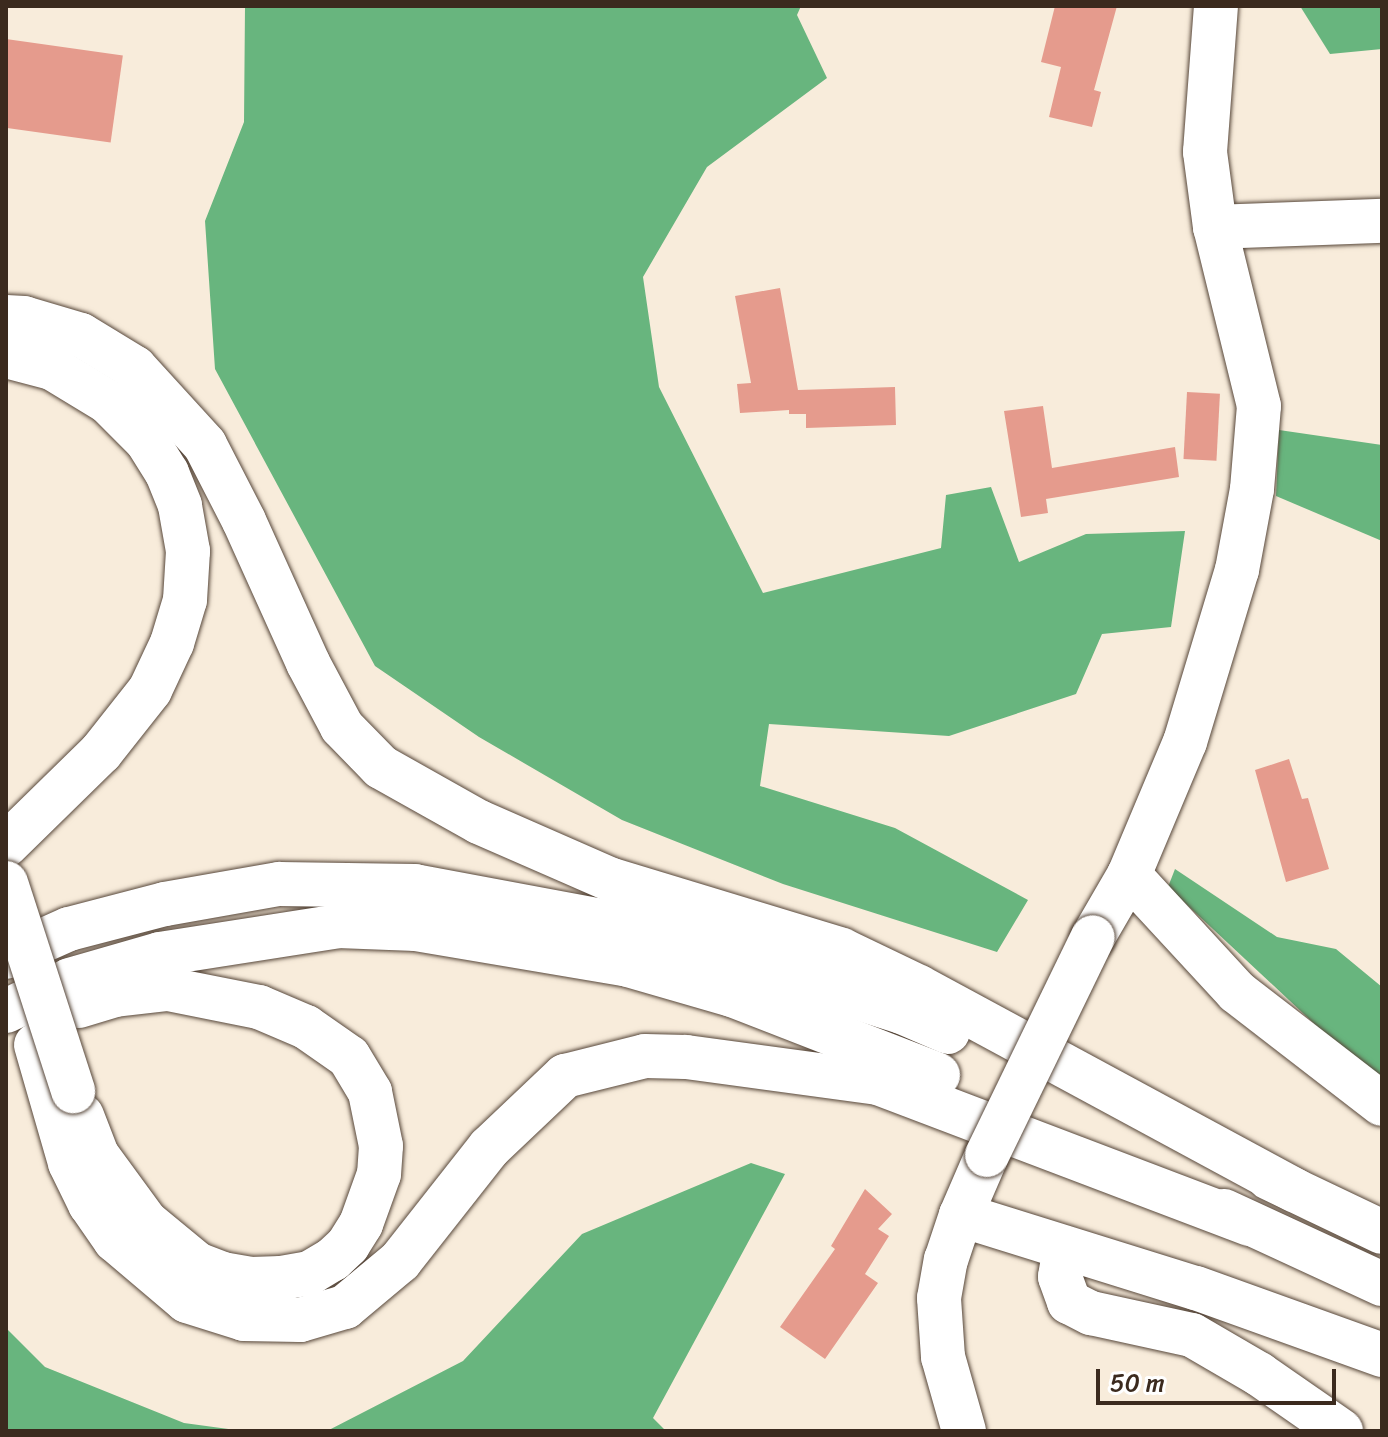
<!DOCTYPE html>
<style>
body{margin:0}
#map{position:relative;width:1388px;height:1437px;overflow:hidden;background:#f8ecdb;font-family:Sriracha,sans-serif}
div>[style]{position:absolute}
.forest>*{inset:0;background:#68b57e}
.building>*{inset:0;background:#e59b8d;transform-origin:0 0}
.roads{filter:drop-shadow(0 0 2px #57473a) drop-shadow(0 0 2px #57473a)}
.minor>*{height:44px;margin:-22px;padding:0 22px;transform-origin:22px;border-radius:22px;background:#fff}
.bridges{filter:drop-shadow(0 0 2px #57473a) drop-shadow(0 0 2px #57473a)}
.minor-bridge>*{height:44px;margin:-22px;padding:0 22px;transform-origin:22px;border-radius:22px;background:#fff}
span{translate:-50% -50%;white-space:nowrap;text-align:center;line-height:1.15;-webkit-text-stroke:7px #fff;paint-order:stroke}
.frame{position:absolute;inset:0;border:8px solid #3b2a1e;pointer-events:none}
.scale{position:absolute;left:1096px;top:1369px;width:240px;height:36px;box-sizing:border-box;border:4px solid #3b2a1e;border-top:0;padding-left:10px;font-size:24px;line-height:28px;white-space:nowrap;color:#3b2a1e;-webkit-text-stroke:6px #fff;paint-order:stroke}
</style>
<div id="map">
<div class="forest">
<i style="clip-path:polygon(245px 6px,801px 6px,797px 15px,827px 78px,707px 167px,643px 277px,659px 387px,763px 593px,941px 548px,946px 495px,991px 487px,1019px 562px,1086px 534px,1185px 531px,1171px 627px,1102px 634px,1076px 694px,949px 736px,769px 724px,760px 786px,895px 828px,1028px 900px,997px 952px,783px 884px,622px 820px,479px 737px,375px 666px,215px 369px,205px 221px,244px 122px)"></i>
<i style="clip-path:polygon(1300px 6px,1382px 6px,1382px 49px,1330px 54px)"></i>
<i style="clip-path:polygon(1279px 430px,1382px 445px,1382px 541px,1276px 496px)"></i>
<i style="clip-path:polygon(1175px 869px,1277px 937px,1336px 949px,1382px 987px,1382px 1081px,1367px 1073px,1168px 887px)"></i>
<i style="clip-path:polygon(751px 1163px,785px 1174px,653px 1418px,666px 1431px,327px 1431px,463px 1361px,582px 1234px)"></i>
<i style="clip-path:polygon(6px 1328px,45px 1367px,184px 1423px,243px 1431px,6px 1431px)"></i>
</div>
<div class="building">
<i style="clip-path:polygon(1055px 6px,1117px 6px,1094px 90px,1101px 92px,1092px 127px,1049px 117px,1061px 67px,1041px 62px)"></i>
<i style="left:6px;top:39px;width:118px;height:88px;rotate:8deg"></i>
<i style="clip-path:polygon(780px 288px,798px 390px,895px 387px,896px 425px,806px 428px,806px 414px,789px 414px,789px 410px,740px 413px,737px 384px,751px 383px,735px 296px)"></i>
<i style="left:1187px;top:392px;width:33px;height:67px;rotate:3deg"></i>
<i style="clip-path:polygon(1043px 406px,1052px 468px,1175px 447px,1179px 477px,1046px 499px,1048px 513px,1021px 517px,1004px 411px)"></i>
<i style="clip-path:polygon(1289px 759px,1302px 799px,1308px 798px,1329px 869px,1286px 882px,1255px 770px)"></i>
<i style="clip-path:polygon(865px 1189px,892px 1214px,878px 1229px,889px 1236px,865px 1274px,878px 1283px,825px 1359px,780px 1327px,835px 1249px,831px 1246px)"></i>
</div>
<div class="roads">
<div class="minor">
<i style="left:1215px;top:227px;width:167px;rotate:-2.1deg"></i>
<i style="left:6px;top:317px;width:18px;rotate:3deg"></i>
<i style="left:24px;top:318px;width:59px;rotate:16.6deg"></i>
<i style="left:81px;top:335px;width:63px;rotate:31.4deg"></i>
<i style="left:135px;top:368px;width:104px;rotate:47.7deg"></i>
<i style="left:205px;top:445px;width:85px;rotate:62.8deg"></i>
<i style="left:244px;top:521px;width:156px;rotate:65.7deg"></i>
<i style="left:308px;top:663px;width:72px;rotate:62deg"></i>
<i style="left:342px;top:727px;width:56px;rotate:45.7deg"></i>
<i style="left:381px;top:767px;width:112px;rotate:29.3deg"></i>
<i style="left:479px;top:822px;width:145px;rotate:23.6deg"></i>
<i style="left:612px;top:880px;width:240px;rotate:16.9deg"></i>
<i style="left:842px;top:950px;width:85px;rotate:25.7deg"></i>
<i style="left:919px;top:987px;width:427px;rotate:28.4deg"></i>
<i style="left:6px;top:356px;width:48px;rotate:14.6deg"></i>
<i style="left:52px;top:368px;width:66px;rotate:31.3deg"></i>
<i style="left:108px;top:402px;width:55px;rotate:45deg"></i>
<i style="left:147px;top:441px;width:38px;rotate:58deg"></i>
<i style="left:167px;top:473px;width:35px;rotate:68deg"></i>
<i style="left:180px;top:506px;width:46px;rotate:79.9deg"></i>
<i style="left:188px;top:551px;width:49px;rotate:93.5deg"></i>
<i style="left:185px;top:600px;width:45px;rotate:106.8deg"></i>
<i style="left:172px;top:643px;width:52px;rotate:115.1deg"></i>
<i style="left:150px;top:690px;width:79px;rotate:128.3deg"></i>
<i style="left:101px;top:752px;width:133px;rotate:135.6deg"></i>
<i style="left:1129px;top:875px;width:159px;rotate:47.3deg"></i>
<i style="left:1237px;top:992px;width:183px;rotate:37.7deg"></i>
<i style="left:1093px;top:937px;width:72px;rotate:-59.9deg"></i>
<i style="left:1129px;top:875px;width:144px;rotate:-67.2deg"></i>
<i style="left:1185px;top:742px;width:180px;rotate:-73.2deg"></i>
<i style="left:1237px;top:570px;width:82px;rotate:-79.5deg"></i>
<i style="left:1252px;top:489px;width:83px;rotate:-85.2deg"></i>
<i style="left:1259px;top:406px;width:184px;rotate:-103.8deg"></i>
<i style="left:1215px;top:227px;width:76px;rotate:-97.6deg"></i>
<i style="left:1205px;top:152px;width:146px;rotate:-85.7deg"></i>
<i style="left:6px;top:957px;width:69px;rotate:-24deg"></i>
<i style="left:69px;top:929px;width:99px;rotate:-14.6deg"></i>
<i style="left:165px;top:904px;width:116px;rotate:-10deg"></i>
<i style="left:279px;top:884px;width:136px;rotate:0.8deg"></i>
<i style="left:415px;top:886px;width:229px;rotate:10.6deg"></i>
<i style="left:640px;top:928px;width:275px;rotate:17.8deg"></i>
<i style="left:902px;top:1012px;width:50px;rotate:23.5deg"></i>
<i style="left:79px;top:1006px;width:38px;rotate:-17deg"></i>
<i style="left:115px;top:995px;width:53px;rotate:-6.5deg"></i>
<i style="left:168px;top:989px;width:93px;rotate:11.2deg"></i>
<i style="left:259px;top:1007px;width:51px;rotate:23.1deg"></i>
<i style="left:306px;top:1027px;width:52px;rotate:34.9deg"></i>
<i style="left:349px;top:1057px;width:41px;rotate:59deg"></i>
<i style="left:370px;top:1092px;width:55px;rotate:78.5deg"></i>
<i style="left:381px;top:1146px;width:28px;rotate:94deg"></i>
<i style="left:379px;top:1174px;width:53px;rotate:109.8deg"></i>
<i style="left:361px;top:1224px;width:25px;rotate:122deg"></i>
<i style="left:348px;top:1245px;width:21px;rotate:137deg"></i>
<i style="left:333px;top:1259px;width:27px;rotate:149deg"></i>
<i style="left:310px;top:1273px;width:29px;rotate:170deg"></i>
<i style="left:281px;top:1278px;width:30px;rotate:178deg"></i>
<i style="left:251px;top:1279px;width:28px;rotate:-170deg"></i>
<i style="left:223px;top:1274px;width:28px;rotate:-159deg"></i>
<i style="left:197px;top:1264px;width:66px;rotate:-140.5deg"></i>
<i style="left:146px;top:1222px;width:83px;rotate:-126.2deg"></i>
<i style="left:97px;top:1155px;width:42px;rotate:-111deg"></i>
<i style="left:6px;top:1011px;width:71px;rotate:-25.8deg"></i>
<i style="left:70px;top:980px;width:94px;rotate:-16.1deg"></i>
<i style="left:160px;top:954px;width:180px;rotate:-8.9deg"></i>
<i style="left:338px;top:926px;width:78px;rotate:2.2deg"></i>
<i style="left:416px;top:929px;width:215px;rotate:9.6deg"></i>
<i style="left:628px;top:965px;width:108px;rotate:16.1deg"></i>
<i style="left:732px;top:995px;width:221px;rotate:21.2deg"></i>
<i style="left:36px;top:1045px;width:123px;rotate:73.9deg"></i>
<i style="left:70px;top:1163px;width:46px;rotate:64deg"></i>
<i style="left:90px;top:1204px;width:44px;rotate:55.2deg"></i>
<i style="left:115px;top:1240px;width:94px;rotate:40.3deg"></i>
<i style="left:187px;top:1301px;width:60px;rotate:17.5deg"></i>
<i style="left:244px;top:1319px;width:56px;rotate:1deg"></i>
<i style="left:300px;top:1320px;width:47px;rotate:-16.1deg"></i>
<i style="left:345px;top:1307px;width:72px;rotate:-39.9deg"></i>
<i style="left:400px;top:1261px;width:144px;rotate:-51.8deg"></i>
<i style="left:489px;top:1148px;width:105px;rotate:-43.5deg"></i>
<i style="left:565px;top:1076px;width:82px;rotate:-14deg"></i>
<i style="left:645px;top:1056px;width:41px;rotate:1.4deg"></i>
<i style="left:686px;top:1057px;width:194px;rotate:7.7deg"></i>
<i style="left:878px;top:1083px;width:397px;rotate:20.8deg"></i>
<i style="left:1269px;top:1178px;width:125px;rotate:25.5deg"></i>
<i style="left:1224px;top:1211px;width:174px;rotate:24.8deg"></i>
<i style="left:961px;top:1215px;width:246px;rotate:17.3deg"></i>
<i style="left:1196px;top:1288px;width:198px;rotate:19.8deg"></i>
<i style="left:1065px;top:1248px;width:29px;rotate:100deg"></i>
<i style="left:1060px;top:1277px;width:27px;rotate:70deg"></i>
<i style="left:1069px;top:1302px;width:25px;rotate:27deg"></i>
<i style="left:1091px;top:1313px;width:103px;rotate:12.3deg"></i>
<i style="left:1192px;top:1335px;width:78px;rotate:30.2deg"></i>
<i style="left:1259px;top:1374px;width:100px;rotate:34.8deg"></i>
<i style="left:964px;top:1431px;width:77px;rotate:-105.8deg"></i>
<i style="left:943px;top:1357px;width:59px;rotate:-93.9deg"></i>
<i style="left:939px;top:1298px;width:39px;rotate:-80deg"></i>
<i style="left:946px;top:1260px;width:47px;rotate:-71.6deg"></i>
<i style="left:961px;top:1215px;width:65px;rotate:-66.6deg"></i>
</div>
</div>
<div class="bridges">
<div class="minor-bridge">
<i style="left:6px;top:883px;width:219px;rotate:72.1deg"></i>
<i style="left:987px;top:1155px;width:242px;rotate:-64.1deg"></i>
</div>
</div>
<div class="frame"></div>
<div class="scale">50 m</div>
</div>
